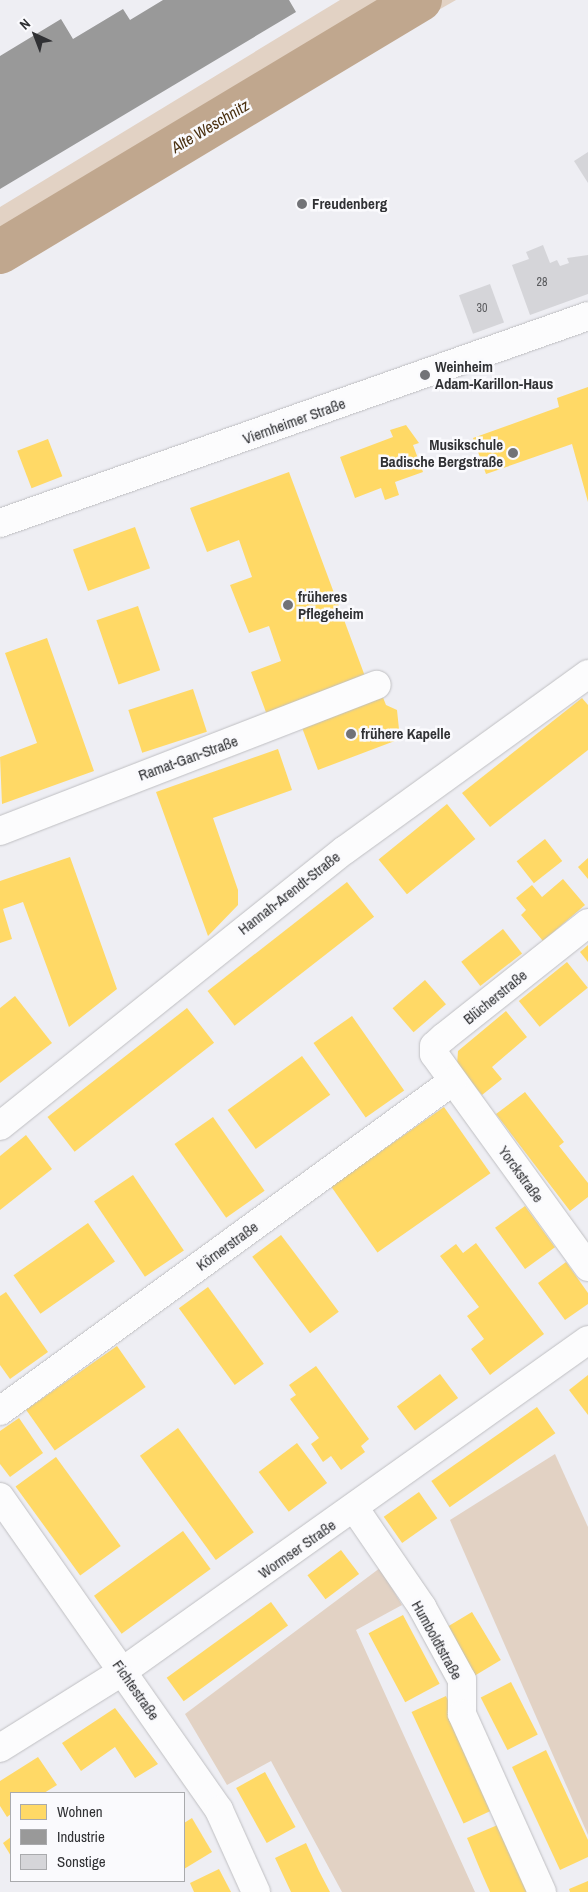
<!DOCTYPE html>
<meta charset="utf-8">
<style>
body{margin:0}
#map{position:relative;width:588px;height:1892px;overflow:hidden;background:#eeeef3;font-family:"Archivo Narrow",sans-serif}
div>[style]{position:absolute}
.green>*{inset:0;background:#e2d2c4}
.homes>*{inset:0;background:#ffd966;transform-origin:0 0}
.industry>*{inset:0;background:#999}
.river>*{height:44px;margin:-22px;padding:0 22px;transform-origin:22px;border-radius:22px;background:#c0a78e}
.building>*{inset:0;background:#d5d5d9;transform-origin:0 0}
.roads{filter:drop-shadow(0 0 1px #bfbfc2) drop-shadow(0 0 1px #bfbfc2)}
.minor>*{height:28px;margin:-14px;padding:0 14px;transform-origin:14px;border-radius:14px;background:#fcfcfd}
.dots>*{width:14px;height:14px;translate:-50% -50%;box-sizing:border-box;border:2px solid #fafafd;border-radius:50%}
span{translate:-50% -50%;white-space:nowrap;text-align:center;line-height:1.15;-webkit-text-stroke:5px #fafafd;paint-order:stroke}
.number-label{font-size:12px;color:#5a5b5e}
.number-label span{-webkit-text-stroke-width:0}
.poi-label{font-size:15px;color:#303134;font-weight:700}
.left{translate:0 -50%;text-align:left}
.right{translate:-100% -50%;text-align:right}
.street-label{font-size:15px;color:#303134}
.water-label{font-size:16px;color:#4a3010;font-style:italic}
.legend{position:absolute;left:10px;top:1792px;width:175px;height:90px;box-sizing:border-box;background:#fafafd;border:1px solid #a9aaad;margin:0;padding:6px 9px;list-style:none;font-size:15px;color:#303134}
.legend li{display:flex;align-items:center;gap:10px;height:25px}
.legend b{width:25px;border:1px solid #a9aaad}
.north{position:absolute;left:10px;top:10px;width:50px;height:50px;-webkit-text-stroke:4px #fafafd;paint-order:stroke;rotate:317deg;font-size:14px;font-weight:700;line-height:20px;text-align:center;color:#303134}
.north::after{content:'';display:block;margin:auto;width:18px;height:22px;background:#303134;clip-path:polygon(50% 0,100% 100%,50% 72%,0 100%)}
</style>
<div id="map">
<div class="green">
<i style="clip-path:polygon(340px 0,456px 0,227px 131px,0 272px,0 207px)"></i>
<i style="clip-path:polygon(555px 1454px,588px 1527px,588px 1835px,450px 1520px)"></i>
<i style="clip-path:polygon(380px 1568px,402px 1605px,356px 1630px,475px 1892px,342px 1892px,271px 1761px,227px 1785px,185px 1714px)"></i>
</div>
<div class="homes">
<i style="clip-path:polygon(588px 387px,588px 502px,572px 444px,486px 474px,473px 438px,559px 407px,557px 398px)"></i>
<i style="clip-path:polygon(406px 425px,419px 443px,413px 445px,423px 472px,395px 482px,399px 495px,385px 500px,381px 488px,355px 498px,340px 457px,393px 437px,390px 430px)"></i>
<i style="left:48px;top:439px;width:40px;height:33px;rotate:69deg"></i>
<i style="clip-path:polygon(289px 472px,366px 679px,267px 715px,251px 672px,281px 661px,269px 626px,249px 633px,230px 585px,252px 577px,239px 540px,207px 552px,190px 508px)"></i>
<i style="left:135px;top:527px;width:44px;height:66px;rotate:70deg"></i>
<i style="left:138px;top:606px;width:68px;height:44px;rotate:71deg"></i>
<i style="clip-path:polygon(47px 638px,94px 771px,2px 804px,0 757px,37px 743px,5px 653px)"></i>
<i style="left:193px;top:689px;width:45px;height:68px;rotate:72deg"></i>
<i style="clip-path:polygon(382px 695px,386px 705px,397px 710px,400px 739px,318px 770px,301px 725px)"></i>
<i style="clip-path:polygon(582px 698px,588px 705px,588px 750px,490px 827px,462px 793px)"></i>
<i style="clip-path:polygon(278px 749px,292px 790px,213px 818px,238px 890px,238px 905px,208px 936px,156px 792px)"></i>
<i style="left:447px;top:804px;width:45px;height:88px;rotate:51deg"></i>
<i style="left:545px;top:839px;width:28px;height:36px;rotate:52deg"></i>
<i style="clip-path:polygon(70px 857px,117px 989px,69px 1027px,23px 902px,3px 909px,12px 939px,0 943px,0 881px)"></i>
<i style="clip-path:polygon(588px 858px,588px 879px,578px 867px)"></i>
<i style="clip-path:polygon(563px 879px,585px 905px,543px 941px,521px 915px,526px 910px,516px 898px,532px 885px,542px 897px)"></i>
<i style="left:347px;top:882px;width:44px;height:177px;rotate:52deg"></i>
<i style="left:503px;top:929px;width:31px;height:53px;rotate:52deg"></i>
<i style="clip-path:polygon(588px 945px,588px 962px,580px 952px)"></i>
<i style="left:567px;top:962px;width:33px;height:62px;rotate:51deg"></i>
<i style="left:425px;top:980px;width:32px;height:43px;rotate:49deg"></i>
<i style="clip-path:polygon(15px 996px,52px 1043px,0 1083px,0 1008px)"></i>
<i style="left:187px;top:1008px;width:44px;height:177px;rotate:52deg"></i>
<i style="clip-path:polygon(506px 1011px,527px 1037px,492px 1067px,502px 1079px,482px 1095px,457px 1065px,458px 1051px)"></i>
<i style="left:352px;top:1016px;width:91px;height:47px;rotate:55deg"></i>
<i style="left:302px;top:1056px;width:48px;height:92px;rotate:54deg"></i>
<i style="clip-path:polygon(525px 1092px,564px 1142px,559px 1146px,588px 1183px,588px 1197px,570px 1211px,496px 1114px)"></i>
<i style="left:444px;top:1107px;width:81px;height:138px;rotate:55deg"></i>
<i style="left:213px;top:1117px;width:90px;height:47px;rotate:55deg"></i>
<i style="clip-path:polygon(26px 1135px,52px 1169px,0 1210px,0 1156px)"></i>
<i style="left:133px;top:1175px;width:91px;height:47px;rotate:56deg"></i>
<i style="left:525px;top:1206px;width:51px;height:37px;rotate:54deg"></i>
<i style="left:88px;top:1223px;width:47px;height:91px;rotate:55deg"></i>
<i style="left:281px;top:1235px;width:96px;height:36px;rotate:53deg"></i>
<i style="clip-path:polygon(476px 1243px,544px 1334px,490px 1375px,471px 1349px,484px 1339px,467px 1316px,479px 1307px,440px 1256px,456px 1244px,463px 1253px)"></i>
<i style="clip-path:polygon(566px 1262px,588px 1293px,588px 1304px,565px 1320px,538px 1283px)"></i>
<i style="left:208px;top:1287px;width:95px;height:36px;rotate:54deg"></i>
<i style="clip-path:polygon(6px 1292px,48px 1352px,10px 1379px,0 1365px,0 1296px)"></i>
<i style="left:117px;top:1346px;width:50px;height:111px;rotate:55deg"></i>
<i style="clip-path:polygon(316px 1366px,369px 1439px,361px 1446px,365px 1452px,341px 1470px,331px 1456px,323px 1462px,311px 1444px,319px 1438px,290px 1399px,296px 1395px,289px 1385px)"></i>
<i style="left:440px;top:1374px;width:30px;height:54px;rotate:53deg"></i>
<i style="clip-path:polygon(588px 1375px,588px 1415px,569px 1390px)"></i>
<i style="left:537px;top:1407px;width:32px;height:129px;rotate:55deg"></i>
<i style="clip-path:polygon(19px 1418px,43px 1453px,10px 1477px,0 1464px,0 1431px)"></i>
<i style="left:178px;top:1428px;width:129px;height:47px;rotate:54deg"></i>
<i style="left:297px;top:1443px;width:50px;height:48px;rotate:53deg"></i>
<i style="left:56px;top:1457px;width:110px;height:50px;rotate:54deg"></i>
<i style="left:419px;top:1492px;width:32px;height:43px;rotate:55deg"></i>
<i style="left:183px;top:1531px;width:47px;height:110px;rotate:54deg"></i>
<i style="left:341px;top:1550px;width:30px;height:42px;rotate:53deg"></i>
<i style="left:271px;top:1602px;width:29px;height:129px;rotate:54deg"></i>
<i style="left:472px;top:1612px;width:56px;height:33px;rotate:59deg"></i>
<i style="left:403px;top:1615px;width:78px;height:39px;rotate:62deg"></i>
<i style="left:511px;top:1682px;width:59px;height:34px;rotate:63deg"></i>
<i style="left:446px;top:1696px;width:123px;height:38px;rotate:65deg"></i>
<i style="clip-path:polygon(115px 1708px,158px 1764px,135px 1778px,115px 1747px,81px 1771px,62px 1743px)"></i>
<i style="clip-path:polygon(546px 1750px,588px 1840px,588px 1857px,560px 1870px,512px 1767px)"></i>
<i style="clip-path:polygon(38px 1757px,57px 1785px,44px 1793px,11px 1793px,11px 1814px,7px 1817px,0 1806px,0 1781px)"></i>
<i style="left:265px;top:1772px;width:63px;height:33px;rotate:61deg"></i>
<i style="clip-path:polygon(192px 1818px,212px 1852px,184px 1869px,184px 1823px)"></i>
<i style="clip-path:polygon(500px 1824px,530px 1892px,490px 1892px,482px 1874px,467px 1838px)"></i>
<i style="clip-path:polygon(11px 1837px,11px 1856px,3px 1843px)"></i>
<i style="clip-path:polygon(306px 1843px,319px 1871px,330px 1892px,291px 1892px,275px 1858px)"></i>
<i style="clip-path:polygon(219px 1869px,231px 1892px,194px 1892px,190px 1883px)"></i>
<i style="clip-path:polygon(588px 1881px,588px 1892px,570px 1892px,569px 1889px)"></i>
</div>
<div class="industry">
<i style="clip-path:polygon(163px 0,289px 0,296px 12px,0 189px,0 56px,61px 19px,73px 39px,123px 9px,130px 20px)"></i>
</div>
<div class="river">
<i style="left:0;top:252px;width:490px;rotate:-31deg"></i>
</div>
<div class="building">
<i style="clip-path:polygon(588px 152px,588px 183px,574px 161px)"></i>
<i style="clip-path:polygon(543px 245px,550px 263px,557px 260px,560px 266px,569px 263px,567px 258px,588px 255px,588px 294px,530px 315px,512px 265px,529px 259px,526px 252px)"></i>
<i style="left:490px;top:284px;width:41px;height:33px;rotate:70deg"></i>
</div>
<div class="roads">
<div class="minor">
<i style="left:0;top:523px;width:623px;rotate:-19.39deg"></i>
<i style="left:0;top:831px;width:404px;rotate:-21.2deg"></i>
<i style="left:588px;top:923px;width:184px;rotate:141.6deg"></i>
<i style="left:444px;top:1037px;width:13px;rotate:138deg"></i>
<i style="left:434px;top:1046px;width:8px;rotate:90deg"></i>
<i style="left:434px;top:1054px;width:263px;rotate:54.1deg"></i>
<i style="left:0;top:1126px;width:442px;rotate:-38.7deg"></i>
<i style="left:345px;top:850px;width:300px;rotate:-35.9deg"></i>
<i style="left:0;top:1411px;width:560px;rotate:-36.07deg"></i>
<i style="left:0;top:1497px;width:382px;rotate:55deg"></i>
<i style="left:219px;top:1810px;width:90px;rotate:65.7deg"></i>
<i style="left:355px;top:1509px;width:119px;rotate:55.6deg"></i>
<i style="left:422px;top:1607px;width:83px;rotate:61.3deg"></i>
<i style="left:462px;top:1680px;width:34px;rotate:90deg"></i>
<i style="left:462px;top:1714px;width:195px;rotate:65.8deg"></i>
<i style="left:0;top:1748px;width:145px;rotate:-32deg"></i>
<i style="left:123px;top:1671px;width:571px;rotate:-35.44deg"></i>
</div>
</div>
<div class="dots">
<i style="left:302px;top:204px;background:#727377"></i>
<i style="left:425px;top:375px;background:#727377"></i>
<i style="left:513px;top:453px;background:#727377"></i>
<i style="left:288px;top:605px;background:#727377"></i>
<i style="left:351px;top:734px;background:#727377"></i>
</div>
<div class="number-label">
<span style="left:542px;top:283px">28</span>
<span style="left:482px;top:309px">30</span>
</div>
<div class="poi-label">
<span class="left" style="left:312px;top:204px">Freudenberg</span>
<span class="left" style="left:435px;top:375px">Weinheim<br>Adam-Karillon-Haus</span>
<span class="right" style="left:503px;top:453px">Musikschule<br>Badische Bergstraße</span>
<span class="left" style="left:298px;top:605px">früheres<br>Pflegeheim</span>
<span class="left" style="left:361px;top:734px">frühere Kapelle</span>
</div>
<div class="street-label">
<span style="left:294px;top:421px;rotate:-20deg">Viernheimer Straße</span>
<span style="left:188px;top:758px;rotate:-20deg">Ramat-Gan-Straße</span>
<span style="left:289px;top:893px;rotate:-38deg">Hannah-Arendt-Straße</span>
<span style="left:495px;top:997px;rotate:-39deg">Blücherstraße</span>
<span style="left:521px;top:1174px;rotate:54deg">Yorckstraße</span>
<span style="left:227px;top:1246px;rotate:-36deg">Körnerstraße</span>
<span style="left:297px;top:1549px;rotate:-35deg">Wormser Straße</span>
<span style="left:437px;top:1640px;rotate:61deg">Humboldtstraße</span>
<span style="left:136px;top:1690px;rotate:55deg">Fichtestraße</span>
</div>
<div class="water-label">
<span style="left:210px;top:126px;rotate:-31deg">Alte Weschnitz</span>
</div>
<ul class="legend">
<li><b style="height:14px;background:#ffd966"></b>Wohnen</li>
<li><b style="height:14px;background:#999"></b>Industrie</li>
<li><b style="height:14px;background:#d5d5d9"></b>Sonstige</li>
</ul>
<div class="north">N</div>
</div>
